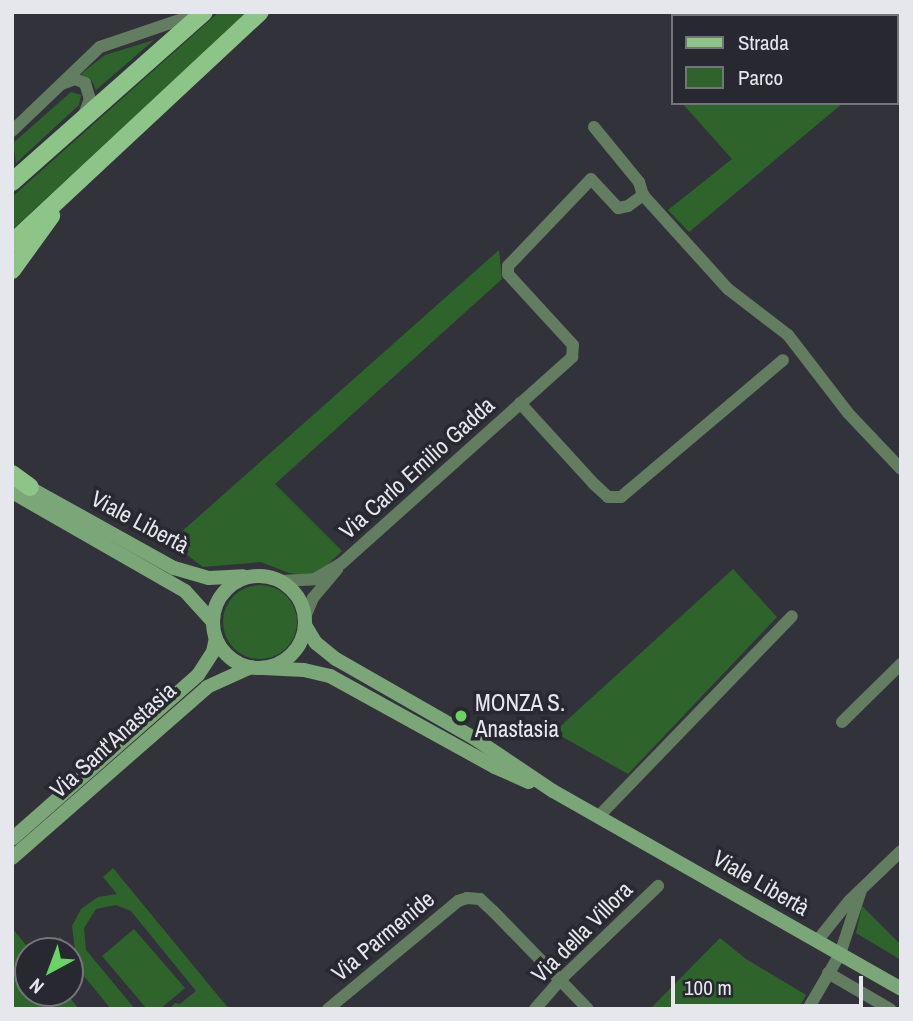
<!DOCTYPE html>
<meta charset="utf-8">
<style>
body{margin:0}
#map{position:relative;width:913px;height:1021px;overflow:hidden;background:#32333a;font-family:"Archivo Narrow",sans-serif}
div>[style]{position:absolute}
.green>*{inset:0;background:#2f632c}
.round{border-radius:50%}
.street>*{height:12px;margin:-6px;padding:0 6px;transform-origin:6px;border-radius:6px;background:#627d60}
.secondary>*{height:14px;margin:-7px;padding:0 7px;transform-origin:7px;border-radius:7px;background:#7ba677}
.secondary>.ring{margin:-7px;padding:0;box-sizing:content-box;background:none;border:14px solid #7ba677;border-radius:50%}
.primary>*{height:18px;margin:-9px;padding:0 9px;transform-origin:9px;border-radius:9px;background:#8dc589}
.dots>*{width:19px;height:19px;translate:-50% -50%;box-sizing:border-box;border:4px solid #282930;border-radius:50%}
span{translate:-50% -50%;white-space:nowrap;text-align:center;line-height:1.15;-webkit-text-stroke:7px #282930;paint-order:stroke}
.street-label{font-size:23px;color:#e6e7ec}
.poi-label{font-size:23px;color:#e6e7ec}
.left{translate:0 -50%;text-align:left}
.frame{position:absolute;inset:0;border:14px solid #e6e7ec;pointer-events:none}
.legend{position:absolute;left:671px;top:14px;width:228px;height:91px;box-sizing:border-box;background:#282930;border:2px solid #74757b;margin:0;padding:9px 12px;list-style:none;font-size:21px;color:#e6e7ec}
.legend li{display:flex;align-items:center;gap:14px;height:35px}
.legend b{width:35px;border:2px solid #74757b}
.north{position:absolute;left:14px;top:937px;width:70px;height:70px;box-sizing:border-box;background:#282930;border:2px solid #74757b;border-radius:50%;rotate:221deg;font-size:19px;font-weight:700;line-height:28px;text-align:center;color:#e6e7ec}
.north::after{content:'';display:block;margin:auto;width:24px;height:32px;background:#69d464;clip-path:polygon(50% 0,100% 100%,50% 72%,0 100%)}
.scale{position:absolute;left:671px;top:976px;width:192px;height:32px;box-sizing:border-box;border:4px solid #e6e7ec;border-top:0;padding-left:9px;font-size:21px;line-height:24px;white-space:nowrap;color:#e6e7ec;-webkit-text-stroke:5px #282930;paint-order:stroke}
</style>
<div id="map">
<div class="green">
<i style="clip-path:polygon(219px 12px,248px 12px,12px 230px,12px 197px)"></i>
<i style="clip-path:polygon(787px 12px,901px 12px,901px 55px,897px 58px,897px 16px,783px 16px)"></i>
<i style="clip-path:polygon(154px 40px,96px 90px,92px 81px,81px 74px,105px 55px)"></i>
<i style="clip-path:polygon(71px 92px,81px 95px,79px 105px,16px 163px,13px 143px)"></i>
<i style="clip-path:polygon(682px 103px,843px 103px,689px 232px,668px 210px,732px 159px)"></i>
<i style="clip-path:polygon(499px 250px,502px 279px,275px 484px,342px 551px,326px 566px,309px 576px,289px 573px,261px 562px,203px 567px,170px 542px)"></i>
<i style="clip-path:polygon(733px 569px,777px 617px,628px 774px,554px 732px)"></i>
<i class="round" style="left:223px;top:585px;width:74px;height:74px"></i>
<i style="clip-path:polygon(113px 868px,229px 1009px,169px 1009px,175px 1003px,180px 1004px,196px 991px,131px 911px,116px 905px,96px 909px,84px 928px,86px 950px,135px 1009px,111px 1009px,70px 959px,70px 951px,63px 951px,55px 941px,60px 937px,72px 951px,75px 950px,72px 926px,81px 909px,98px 897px,117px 894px,103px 877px)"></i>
<i style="clip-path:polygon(862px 906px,901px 945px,901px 960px,856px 933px)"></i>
<i style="clip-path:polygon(12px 928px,31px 951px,28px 951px,28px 993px,66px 993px,79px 1009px,12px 1009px)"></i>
<i style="clip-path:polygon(134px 929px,185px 988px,160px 1009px,147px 1009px,102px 956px)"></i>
<i style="clip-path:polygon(720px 938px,746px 959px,806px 995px,798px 1009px,650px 1009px)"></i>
</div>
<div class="street">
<i style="left:62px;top:84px;width:14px;rotate:-21deg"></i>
<i style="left:75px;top:79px;width:11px;rotate:22deg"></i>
<i style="left:85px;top:83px;width:17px;rotate:73deg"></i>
<i style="left:90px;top:99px;width:17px;rotate:111deg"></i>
<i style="left:594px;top:127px;width:71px;rotate:50.7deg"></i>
<i style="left:639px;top:182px;width:14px;rotate:73deg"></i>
<i style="left:643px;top:195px;width:127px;rotate:47.9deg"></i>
<i style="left:728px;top:289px;width:76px;rotate:37.5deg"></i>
<i style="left:788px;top:335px;width:98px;rotate:52.4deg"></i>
<i style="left:848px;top:413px;width:77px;rotate:46.6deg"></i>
<i style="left:12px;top:131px;width:122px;rotate:-43.7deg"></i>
<i style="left:100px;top:47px;width:102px;rotate:-18.8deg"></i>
<i style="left:520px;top:403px;width:110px;rotate:47.6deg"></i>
<i style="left:594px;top:484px;width:19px;rotate:43deg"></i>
<i style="left:608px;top:497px;width:13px"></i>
<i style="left:621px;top:497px;width:212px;rotate:-40.2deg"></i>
<i style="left:281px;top:581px;width:34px;rotate:-3deg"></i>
<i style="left:315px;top:579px;width:31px;rotate:-31deg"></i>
<i style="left:342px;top:563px;width:309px;rotate:-41.8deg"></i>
<i style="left:572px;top:357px;width:12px;rotate:-85deg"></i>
<i style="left:573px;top:345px;width:96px;rotate:-132.5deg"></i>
<i style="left:508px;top:274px;width:8px;rotate:-90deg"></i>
<i style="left:508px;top:266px;width:120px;rotate:-46.3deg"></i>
<i style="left:591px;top:179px;width:40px;rotate:47deg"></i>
<i style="left:618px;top:208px;width:10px;rotate:-11deg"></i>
<i style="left:628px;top:206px;width:19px;rotate:-36deg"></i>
<i style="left:305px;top:617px;width:21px;rotate:-67deg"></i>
<i style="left:313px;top:598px;width:38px;rotate:-50deg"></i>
<i style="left:842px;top:722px;width:83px;rotate:-44.5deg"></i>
<i style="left:598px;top:817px;width:279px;rotate:-46deg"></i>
<i style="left:817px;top:941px;width:51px;rotate:-51.3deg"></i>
<i style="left:849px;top:901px;width:72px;rotate:-43.9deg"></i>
<i style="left:828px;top:973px;width:72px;rotate:30.1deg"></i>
<i style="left:328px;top:1009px;width:169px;rotate:-39.7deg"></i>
<i style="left:458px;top:901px;width:9px;rotate:-18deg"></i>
<i style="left:467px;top:898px;width:13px;rotate:4deg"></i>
<i style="left:480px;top:899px;width:18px;rotate:43deg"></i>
<i style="left:493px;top:911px;width:136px;rotate:45.9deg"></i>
<i style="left:535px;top:1009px;width:38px;rotate:-49deg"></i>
<i style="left:560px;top:980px;width:136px;rotate:-43.8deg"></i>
<i style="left:808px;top:1009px;width:64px;rotate:-59.8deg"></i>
<i style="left:840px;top:954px;width:67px;rotate:-71.8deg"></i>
</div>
<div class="secondary">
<i style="left:21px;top:483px;width:175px;rotate:29.1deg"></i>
<i style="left:174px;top:568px;width:36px;rotate:16deg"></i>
<i style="left:209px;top:578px;width:34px;rotate:-3deg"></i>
<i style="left:12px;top:492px;width:199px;rotate:29.8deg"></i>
<i style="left:185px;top:591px;width:42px;rotate:47.9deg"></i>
<i class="ring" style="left:213px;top:576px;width:78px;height:78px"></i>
<i style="left:305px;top:625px;width:21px;rotate:59deg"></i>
<i style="left:316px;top:643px;width:26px;rotate:39deg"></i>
<i style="left:336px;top:659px;width:159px;rotate:29.8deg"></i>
<i style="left:474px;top:738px;width:95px;rotate:33.9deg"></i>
<i style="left:553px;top:791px;width:400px;rotate:29.6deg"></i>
<i style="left:263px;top:668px;width:41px;rotate:2.8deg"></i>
<i style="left:304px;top:670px;width:27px;rotate:13deg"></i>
<i style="left:330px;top:676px;width:188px;rotate:28.9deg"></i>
<i style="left:495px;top:767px;width:37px;rotate:24deg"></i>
<i style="left:12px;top:839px;width:248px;rotate:-41.4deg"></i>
<i style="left:198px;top:675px;width:27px;rotate:-57deg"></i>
<i style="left:213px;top:652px;width:14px;rotate:-78deg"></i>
<i style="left:12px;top:858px;width:259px;rotate:-41.2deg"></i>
<i style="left:207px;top:687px;width:48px;rotate:-24.4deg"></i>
</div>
<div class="primary">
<i style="left:12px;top:182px;width:256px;rotate:-41.5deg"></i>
<i style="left:12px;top:243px;width:339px;rotate:-43deg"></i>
<i style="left:12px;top:270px;width:67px;rotate:-54.2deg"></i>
<i style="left:12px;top:474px;width:22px;rotate:36deg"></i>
</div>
<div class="dots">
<i style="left:461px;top:716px;background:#69d464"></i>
</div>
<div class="street-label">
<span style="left:417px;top:468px;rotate:-42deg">Via Carlo Emilio Gadda</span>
<span style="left:140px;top:522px;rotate:28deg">Viale Libertà</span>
<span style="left:113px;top:740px;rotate:-42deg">Via Sant'Anastasia</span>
<span style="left:761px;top:883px;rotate:30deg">Viale Libertà</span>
<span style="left:582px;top:932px;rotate:-45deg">Via della Villora</span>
<span style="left:383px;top:936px;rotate:-40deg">Via Parmenide</span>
</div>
<div class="poi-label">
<span class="left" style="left:475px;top:716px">MONZA S.<br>Anastasia</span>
</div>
<div class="frame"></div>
<ul class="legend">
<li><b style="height:9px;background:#8dc589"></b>Strada</li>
<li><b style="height:19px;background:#2f632c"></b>Parco</li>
</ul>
<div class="north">N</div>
<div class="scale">100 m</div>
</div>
